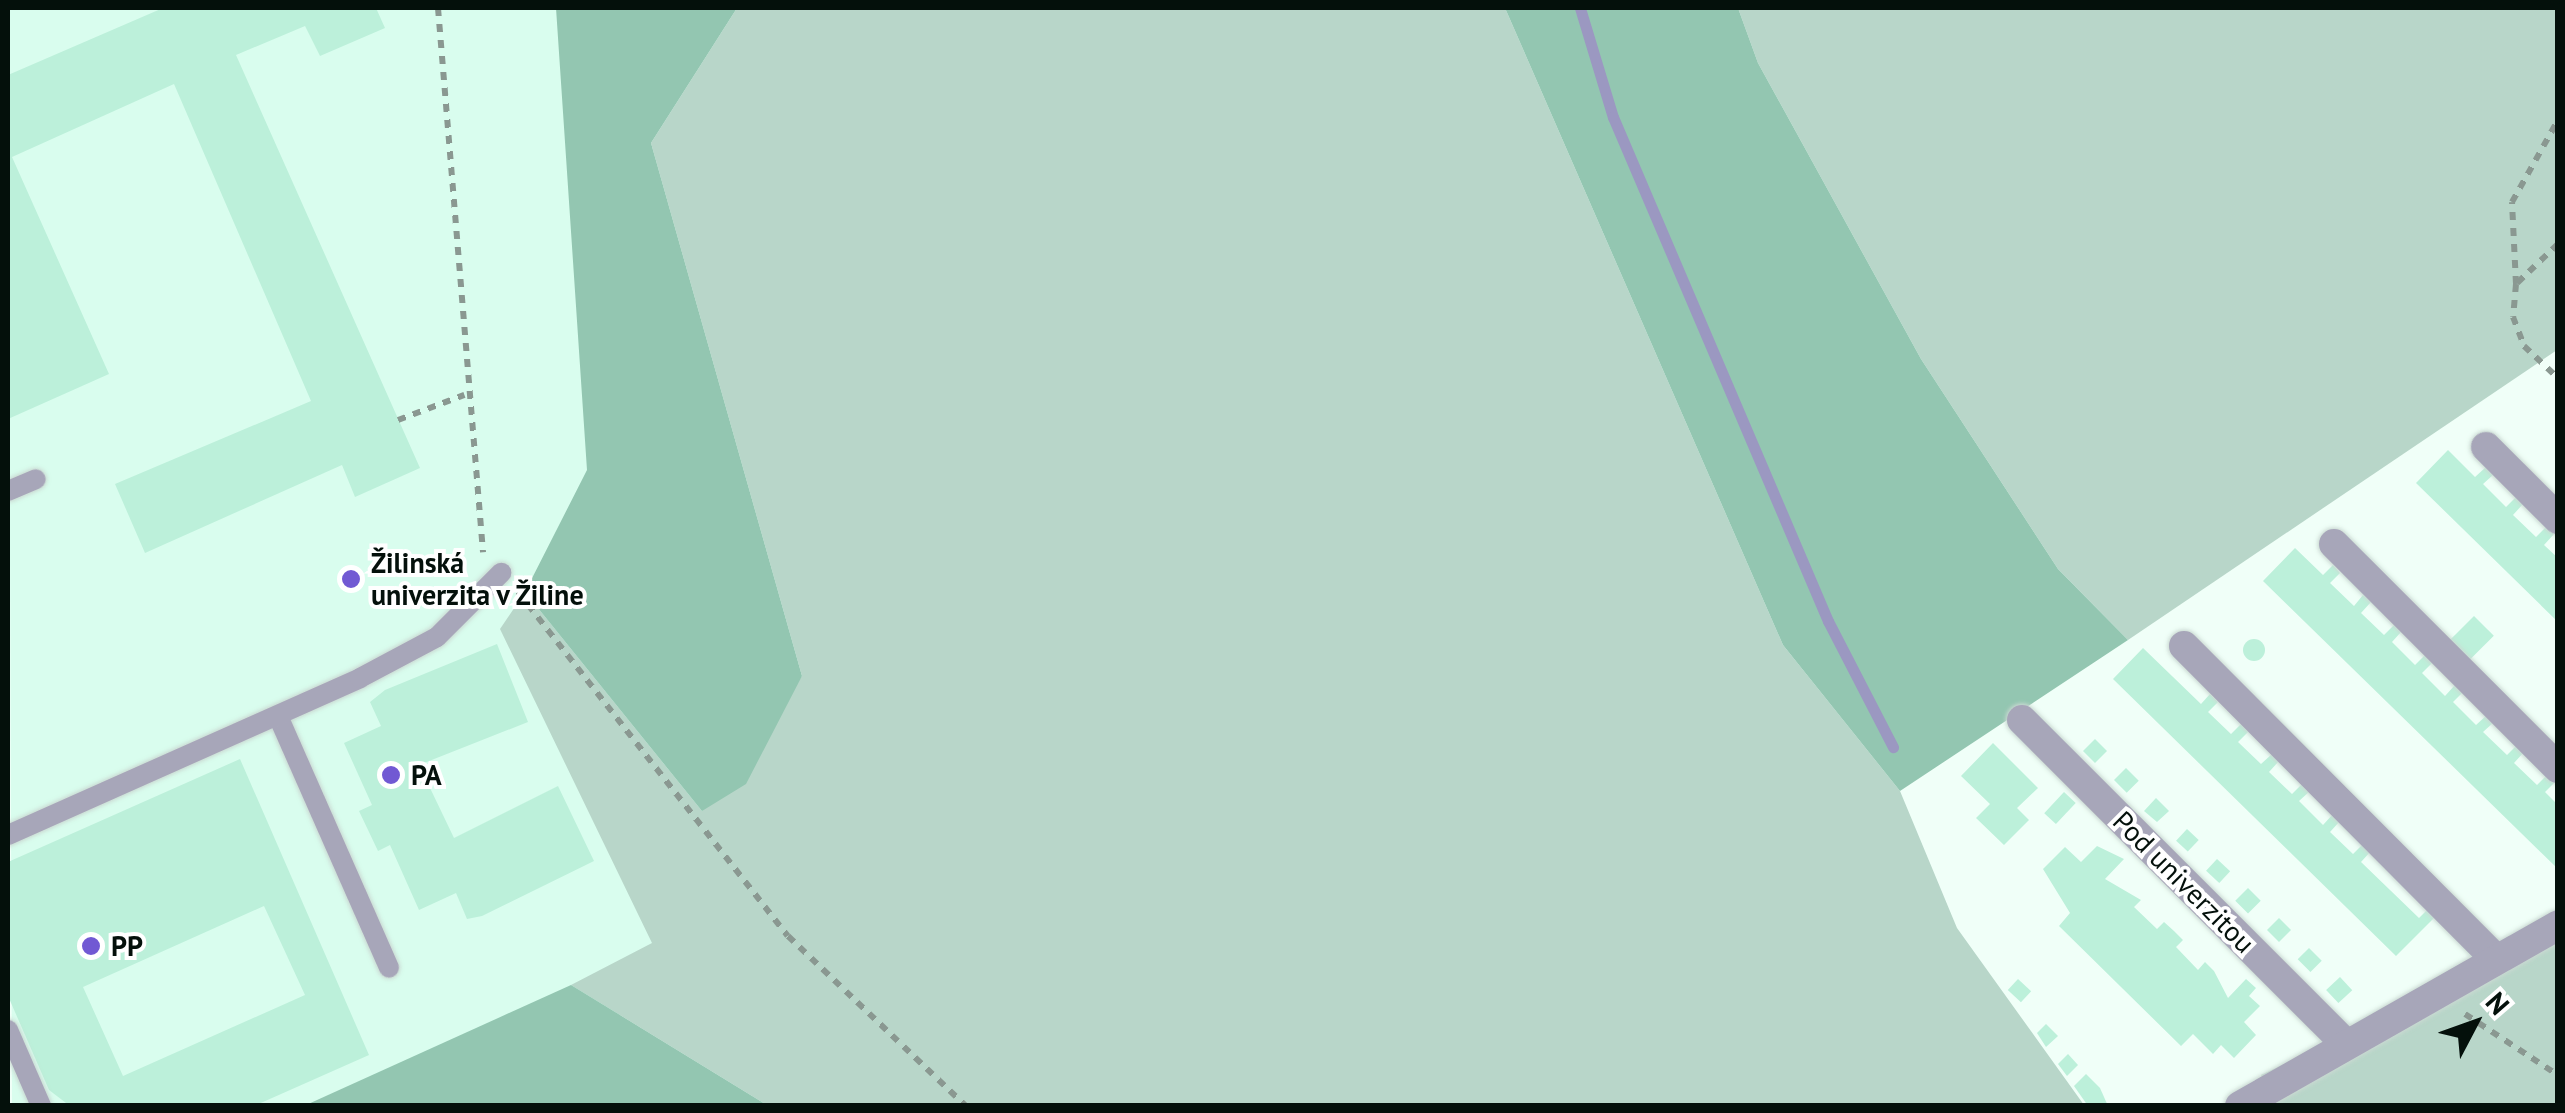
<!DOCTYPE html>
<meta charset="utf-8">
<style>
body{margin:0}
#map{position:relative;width:2565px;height:1113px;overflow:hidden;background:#f0fff8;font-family:"PT Sans",sans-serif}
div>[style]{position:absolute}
.built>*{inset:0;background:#d9fdee}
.green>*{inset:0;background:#b8d6c9}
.forest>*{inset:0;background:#93c6b1}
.stream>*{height:11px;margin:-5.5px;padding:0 5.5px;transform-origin:5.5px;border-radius:5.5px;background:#9b98c1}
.building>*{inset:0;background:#bcf0da;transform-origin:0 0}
.round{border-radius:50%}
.path>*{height:6px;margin-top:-3px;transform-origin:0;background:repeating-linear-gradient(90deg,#8a9891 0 8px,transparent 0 16px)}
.roads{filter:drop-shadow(0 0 2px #cad9d2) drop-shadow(0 0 2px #cad9d2)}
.lane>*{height:20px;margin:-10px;padding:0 10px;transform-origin:10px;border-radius:10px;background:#a7a6b9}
.street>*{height:30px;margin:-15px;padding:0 15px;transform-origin:15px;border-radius:15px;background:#a7a6b9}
.dots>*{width:28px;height:28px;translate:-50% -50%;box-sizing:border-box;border:5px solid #fff;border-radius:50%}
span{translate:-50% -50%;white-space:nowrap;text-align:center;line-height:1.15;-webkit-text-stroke:8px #fff;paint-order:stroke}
.poi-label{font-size:28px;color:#04100b;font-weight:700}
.left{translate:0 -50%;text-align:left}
.street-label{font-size:28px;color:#04100b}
.frame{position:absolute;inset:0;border:10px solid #04100b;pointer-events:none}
.north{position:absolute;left:2425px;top:973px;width:100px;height:100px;-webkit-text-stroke:8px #fff;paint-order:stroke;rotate:49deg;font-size:28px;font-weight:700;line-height:40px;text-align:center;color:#04100b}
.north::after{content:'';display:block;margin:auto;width:35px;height:45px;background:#04100b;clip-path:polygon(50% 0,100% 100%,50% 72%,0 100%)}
</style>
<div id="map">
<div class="built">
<i style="clip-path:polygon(8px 8px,571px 8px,857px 947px,308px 1105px,12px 1105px)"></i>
</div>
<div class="green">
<i style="clip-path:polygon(737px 8px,1505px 8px,1783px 645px,1900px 791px,1957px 928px,2084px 1105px,767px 1105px,571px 985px,652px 943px,500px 629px,525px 592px,702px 811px,802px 676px,651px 143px)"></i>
<i style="clip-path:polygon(1738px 8px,2557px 8px,2557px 350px,2128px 640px,2058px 569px,1921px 359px,1758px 63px)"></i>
<i style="clip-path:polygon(2557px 936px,2557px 1105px,2277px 1105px,2261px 1075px)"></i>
</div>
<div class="forest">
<i style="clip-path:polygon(556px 8px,737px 8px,651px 143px,802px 676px,746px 784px,702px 811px,525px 592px,587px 470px)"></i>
<i style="clip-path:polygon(1505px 8px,1738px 8px,1758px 63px,1921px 359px,2058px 569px,2128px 640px,1900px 791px,1783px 645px)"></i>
<i style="clip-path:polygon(571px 985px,767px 1105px,306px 1105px)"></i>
</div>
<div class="stream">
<i style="left:1580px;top:8px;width:114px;rotate:73.2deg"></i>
<i style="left:1613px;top:117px;width:548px;rotate:66.9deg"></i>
<i style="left:1828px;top:621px;width:142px;rotate:62.7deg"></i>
</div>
<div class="building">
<i style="clip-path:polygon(163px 8px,376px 8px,385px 28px,320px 56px,305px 26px,236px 55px,420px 468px,355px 497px,342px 465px,145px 553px,115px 484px,311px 401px,174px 84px,12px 157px,109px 374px,8px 419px,8px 75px)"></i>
<i style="clip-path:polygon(2448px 450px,2475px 477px,2486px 467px,2493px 475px,2483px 484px,2506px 507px,2516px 497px,2523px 504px,2513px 515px,2536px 537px,2546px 527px,2554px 534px,2544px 545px,2558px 558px,2558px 622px,2416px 483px)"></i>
<i style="clip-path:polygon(2295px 548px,2323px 575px,2333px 565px,2340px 573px,2330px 583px,2354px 606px,2363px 595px,2371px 602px,2361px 613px,2384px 635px,2394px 625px,2401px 632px,2392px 642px,2415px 665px,2425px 655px,2432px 663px,2422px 673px,2445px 696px,2455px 685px,2463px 692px,2453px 702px,2476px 725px,2487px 715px,2494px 722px,2483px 732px,2507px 755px,2517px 745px,2524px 752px,2514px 763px,2537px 785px,2547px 775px,2555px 782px,2545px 792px,2558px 805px,2558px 869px,2263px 581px)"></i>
<i style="left:2474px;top:616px;width:28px;height:40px;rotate:45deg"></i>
<i class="round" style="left:2243px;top:639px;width:22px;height:22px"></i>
<i style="clip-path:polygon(497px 644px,528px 722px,419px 765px,454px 838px,558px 786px,594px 861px,482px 916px,467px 919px,456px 893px,419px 910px,390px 845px,378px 851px,359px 811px,372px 805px,344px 743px,381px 726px,370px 702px,385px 690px)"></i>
<i style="clip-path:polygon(2143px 648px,2201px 704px,2210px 694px,2218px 702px,2208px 712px,2231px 734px,2241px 724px,2249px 731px,2238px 742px,2261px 764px,2272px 754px,2279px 761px,2269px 772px,2292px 794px,2302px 784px,2310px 791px,2299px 801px,2323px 825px,2333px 814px,2340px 821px,2330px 832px,2353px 854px,2363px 844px,2371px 851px,2361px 862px,2419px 918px,2429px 908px,2437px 915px,2396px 956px,2113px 679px)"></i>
<i style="left:2095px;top:739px;width:17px;height:17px;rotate:45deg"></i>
<i style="clip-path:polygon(1993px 743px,2038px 788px,2017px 808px,2029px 820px,2004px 845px,1976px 818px,1990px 804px,1961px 776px)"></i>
<i style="clip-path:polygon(evenodd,240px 759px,369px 1055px,254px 1106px,70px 1106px,49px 1090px,8px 996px,8px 862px,240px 759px,264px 906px,305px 995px,123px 1076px,83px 987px,264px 906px)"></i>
<i style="left:2126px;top:768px;width:18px;height:17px;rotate:45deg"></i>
<i style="left:2064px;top:792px;width:16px;height:29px;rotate:43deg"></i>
<i style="clip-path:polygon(2156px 798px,2169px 811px,2157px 822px,2144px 811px)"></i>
<i style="left:2187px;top:829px;width:16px;height:16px;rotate:43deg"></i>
<i style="clip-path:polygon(2097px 846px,2124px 859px,2105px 879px,2141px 900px,2134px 907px,2157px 929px,2164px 922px,2174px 931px,2183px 940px,2176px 947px,2198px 970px,2205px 962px,2214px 971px,2228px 998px,2246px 979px,2256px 988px,2249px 996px,2260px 1006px,2244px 1022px,2256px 1035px,2234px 1058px,2221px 1045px,2213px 1054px,2193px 1034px,2181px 1046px,2059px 926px,2070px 913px,2043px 869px,2065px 847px,2081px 862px)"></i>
<i style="left:2217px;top:859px;width:18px;height:16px;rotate:43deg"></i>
<i style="left:2248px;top:888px;width:18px;height:18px;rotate:45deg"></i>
<i style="left:2279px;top:918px;width:17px;height:17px;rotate:45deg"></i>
<i style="left:2309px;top:948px;width:18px;height:16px;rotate:45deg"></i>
<i style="left:2340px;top:977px;width:18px;height:19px;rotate:47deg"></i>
<i style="left:2018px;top:979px;width:18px;height:15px;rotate:43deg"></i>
<i style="clip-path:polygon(2046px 1024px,2058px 1036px,2046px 1047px,2037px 1033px)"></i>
<i style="clip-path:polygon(2068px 1054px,2078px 1065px,2067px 1076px,2058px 1064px)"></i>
<i style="clip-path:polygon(2086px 1074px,2100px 1088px,2108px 1106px,2088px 1106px,2074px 1086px)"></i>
</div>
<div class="path">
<i style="left:438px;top:8px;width:546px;rotate:85.27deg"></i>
<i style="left:2558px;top:244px;width:58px;rotate:136.4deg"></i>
<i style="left:2516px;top:284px;width:33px;rotate:95deg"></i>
<i style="left:2513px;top:317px;width:31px;rotate:69deg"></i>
<i style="left:2524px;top:346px;width:47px;rotate:43.3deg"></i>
<i style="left:2516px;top:284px;width:82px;rotate:-92.8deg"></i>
<i style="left:2512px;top:202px;width:94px;rotate:-60.7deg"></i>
<i style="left:398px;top:420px;width:71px;rotate:-20.7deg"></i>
<i style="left:518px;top:592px;width:437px;rotate:51.9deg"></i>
<i style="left:788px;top:936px;width:246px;rotate:43.7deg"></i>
<i style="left:2465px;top:1014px;width:111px;rotate:33.3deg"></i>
</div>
<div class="roads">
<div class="lane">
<i style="left:8px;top:491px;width:30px;rotate:-23deg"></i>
<i style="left:278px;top:716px;width:275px;rotate:66.2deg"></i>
<i style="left:8px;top:835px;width:385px;rotate:-24deg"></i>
<i style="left:360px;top:678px;width:87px;rotate:-28deg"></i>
<i style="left:437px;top:637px;width:91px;rotate:-45deg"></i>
<i style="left:8px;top:1030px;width:83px;rotate:66.5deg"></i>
</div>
<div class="street">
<i style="left:2486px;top:447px;width:102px;rotate:45deg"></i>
<i style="left:2334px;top:544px;width:317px;rotate:45deg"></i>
<i style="left:2184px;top:646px;width:441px;rotate:45.1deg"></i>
<i style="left:2022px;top:720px;width:457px;rotate:45deg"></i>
<i style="left:2240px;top:1106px;width:366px;rotate:-29.6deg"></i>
</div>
</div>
<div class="dots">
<i style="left:351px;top:579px;background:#7159d3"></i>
<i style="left:391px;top:775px;background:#7159d3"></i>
<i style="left:91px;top:946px;background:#7159d3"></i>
</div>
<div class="poi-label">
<span class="left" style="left:371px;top:579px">Žilinská<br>univerzita v Žiline</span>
<span class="left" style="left:411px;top:775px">PA</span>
<span class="left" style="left:111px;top:946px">PP</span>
</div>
<div class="street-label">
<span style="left:2184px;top:882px;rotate:45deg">Pod univerzitou</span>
</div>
<div class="frame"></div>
<div class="north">N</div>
</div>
